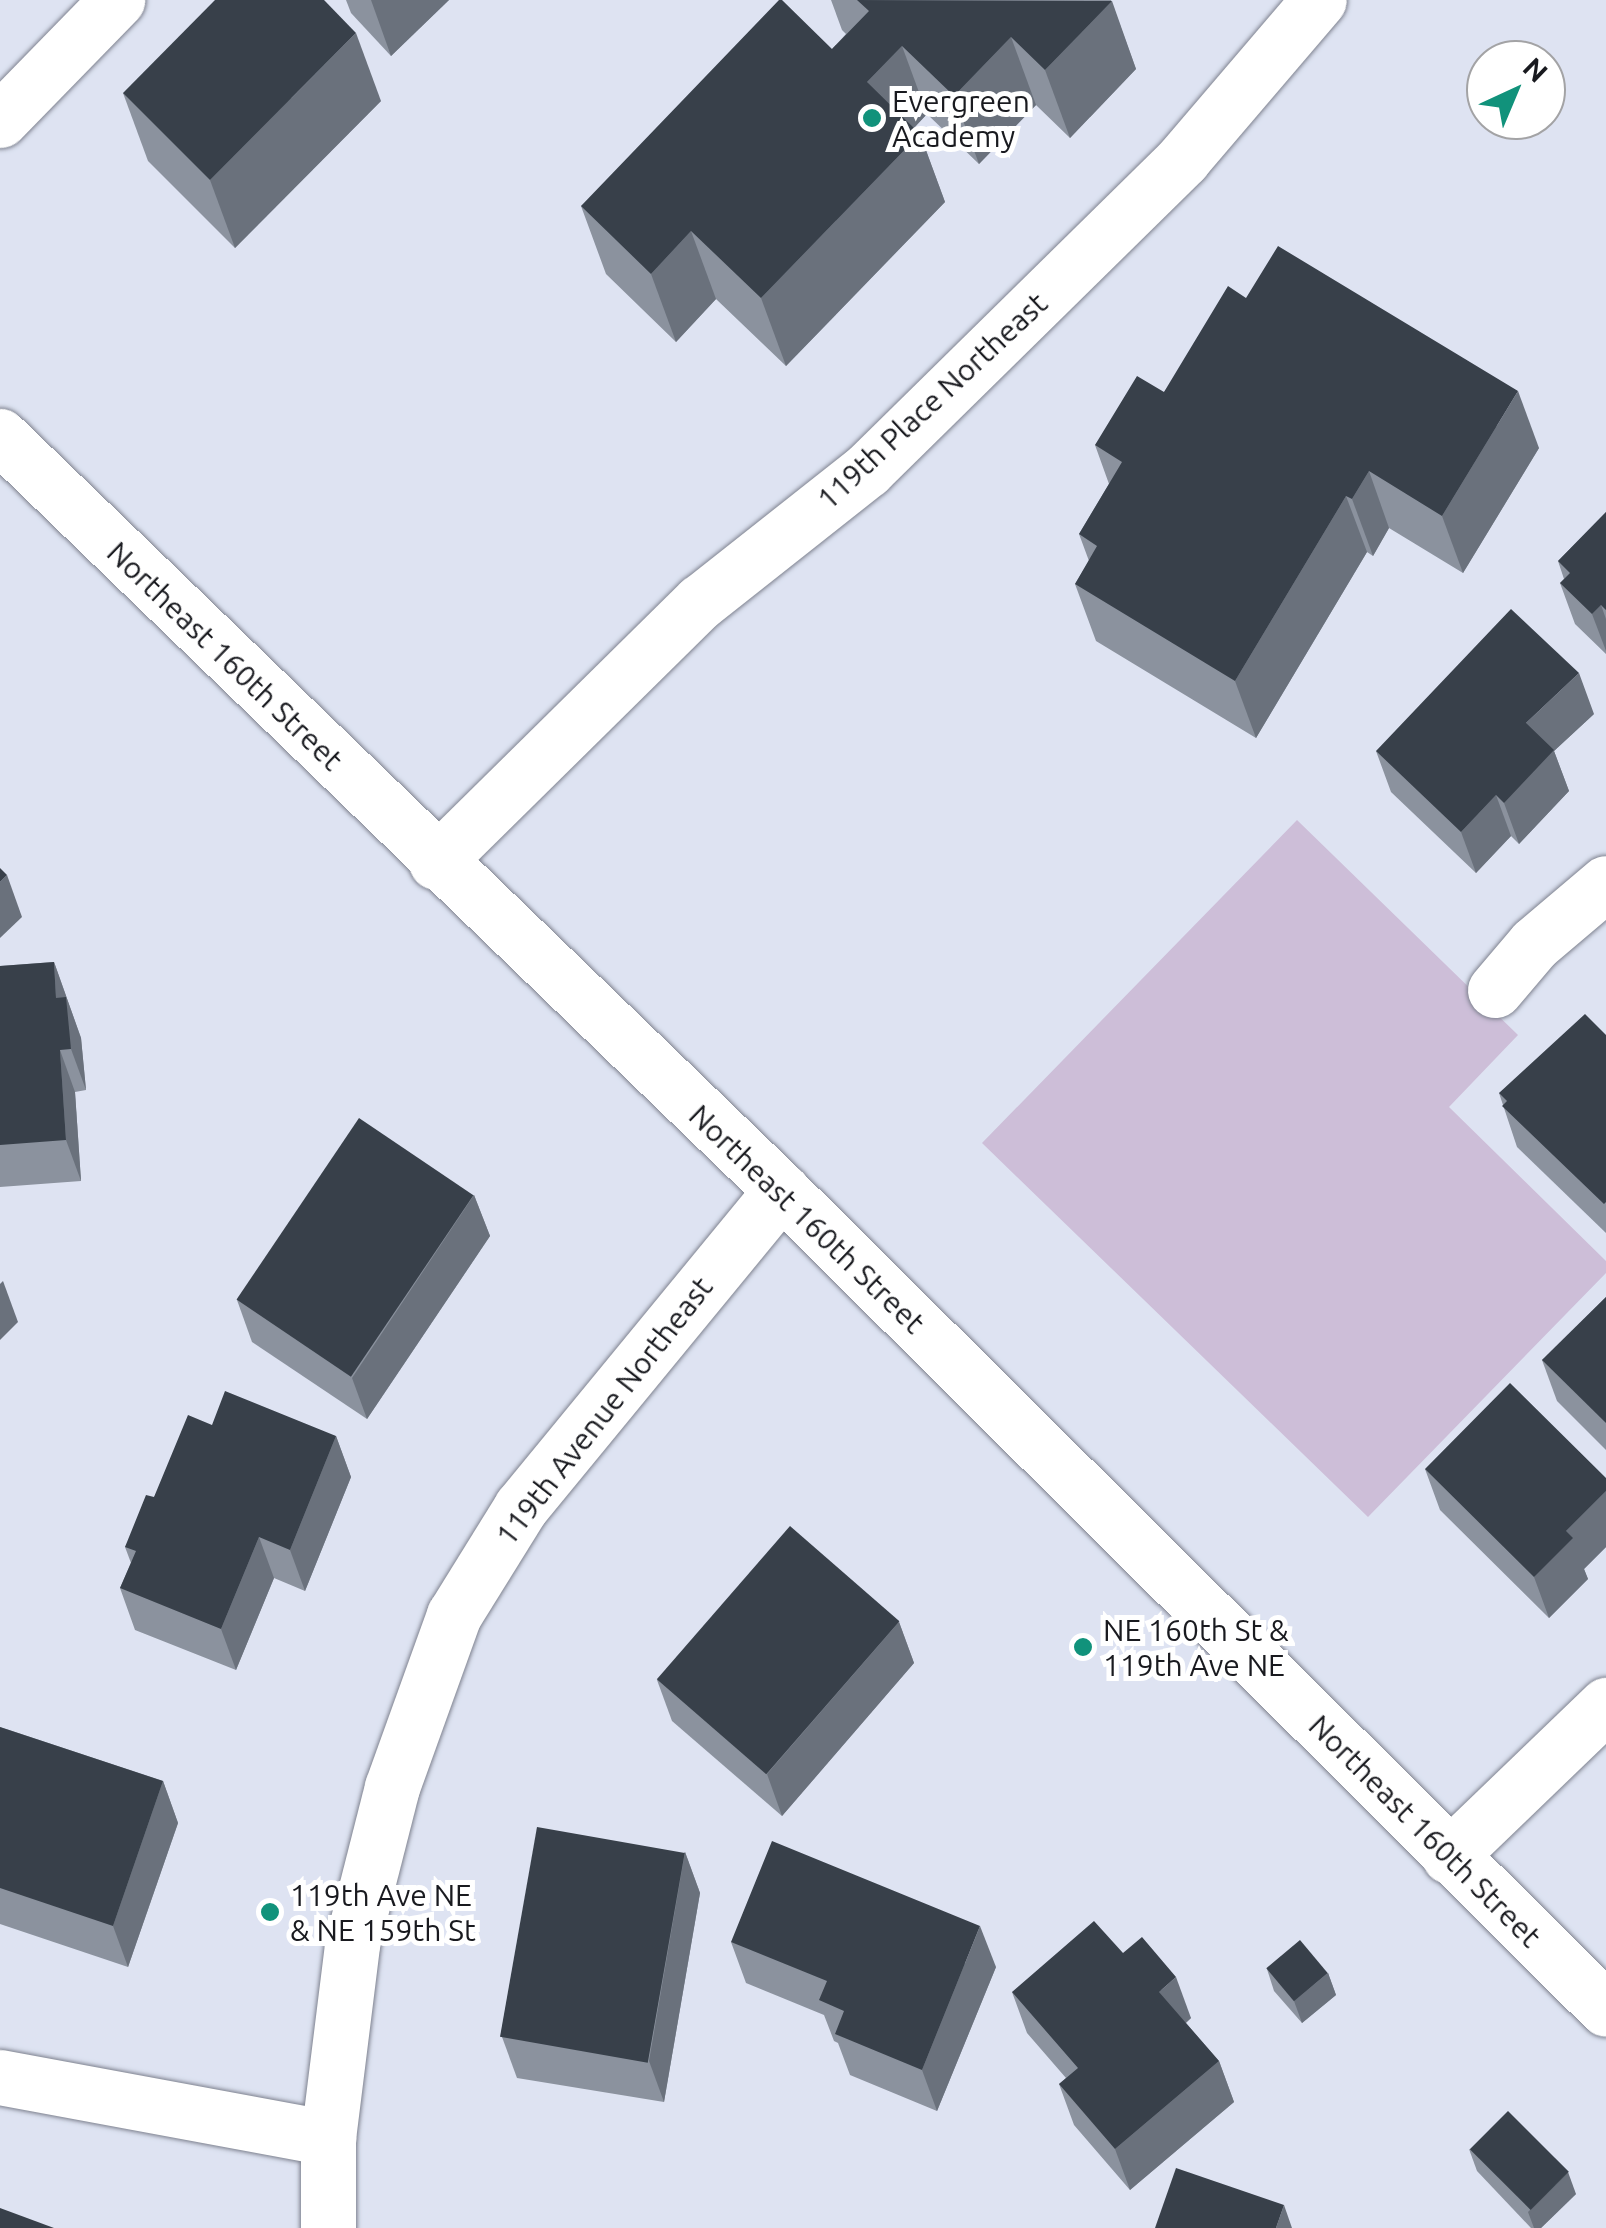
<!DOCTYPE html>
<style>
body{margin:0}
#map{position:relative;width:1606px;height:2228px;overflow:hidden;background:#dee3f2;font-family:Ubuntu,sans-serif}
div>[style]{position:absolute}
.green>*{inset:0;background:#cdbed8}
.roads{filter:drop-shadow(0 0 2px #7e828f) drop-shadow(0 0 2px #7e828f)}
.minor>*{height:55px;margin:-27.5px;padding:0 27.5px;transform-origin:27.5px;border-radius:27.5px;background:#fff}
.major>*{height:55px;margin:-27.5px;padding:0 27.5px;transform-origin:27.5px;border-radius:27.5px;background:#fff}
.wall>*{inset:0;background:#8b929e}
.shaded-wall>*{inset:0;background:#6a717c}
.building>*{inset:0;background:#38404a;transform-origin:0 0}
.dots>*{width:28px;height:28px;translate:-50% -50%;box-sizing:border-box;border:5px solid #fff;border-radius:50%}
span{translate:-50% -50%;white-space:nowrap;text-align:center;line-height:1.15;-webkit-text-stroke:10px #fff;paint-order:stroke}
.poi-label{font-size:30px;color:#191a1f}
.left{translate:0 -50%;text-align:left}
.street-label{font-size:30px;color:#191a1f}
.north{position:absolute;left:1466px;top:40px;width:100px;height:100px;box-sizing:border-box;background:#fff;border:2px solid #a3a3a5;border-radius:50%;rotate:44deg;font-size:28px;font-weight:700;line-height:40px;text-align:center;color:#191a1f}
.north::after{content:'';display:block;margin:auto;width:35px;height:45px;background:#11927b;clip-path:polygon(50% 0,100% 100%,50% 72%,0 100%)}
</style>
<div id="map">
<div class="green">
<i style="clip-path:polygon(1297px 820px,1518px 1035px,1449px 1107px,1606px 1261px,1606px 1273px,1368px 1517px,982px 1143px)"></i>
</div>
<div class="roads">
<div class="minor">
<i style="left:0;top:120px;width:168px;rotate:-45.7deg"></i>
<i style="left:436px;top:862px;width:371px;rotate:-44.6deg"></i>
<i style="left:700px;top:602px;width:213px;rotate:-38.3deg"></i>
<i style="left:867px;top:470px;width:443px;rotate:-44.5deg"></i>
<i style="left:1183px;top:159px;width:209px;rotate:-49.5deg"></i>
<i style="left:1495px;top:990px;width:60px;rotate:-49.7deg"></i>
<i style="left:1534px;top:944px;width:94px;rotate:-40.3deg"></i>
<i style="left:1449px;top:1856px;width:218px;rotate:-43.9deg"></i>
<i style="left:0;top:2077px;width:334px;rotate:10.5deg"></i>
<i style="left:328px;top:2228px;width:90px;rotate:-90deg"></i>
<i style="left:328px;top:2138px;width:195px;rotate:-82.9deg"></i>
<i style="left:352px;top:1944px;width:162px;rotate:-75.7deg"></i>
<i style="left:392px;top:1787px;width:183px;rotate:-70.2deg"></i>
<i style="left:454px;top:1615px;width:127px;rotate:-58.2deg"></i>
<i style="left:521px;top:1507px;width:410px;rotate:-50.6deg"></i>
</div>
<div class="major">
<i style="left:0;top:436px;width:1086px;rotate:43.99deg"></i>
<i style="left:781px;top:1190px;width:1162px;rotate:44.79deg"></i>
</div>
</div>
<div class="wall">
<i style="clip-path:polygon(346px 0,449px 0,391px 56px,351px 13px)"></i>
<i style="clip-path:polygon(831px 0,1111px 0,1136px 69px,1070px 138px,1036px 105px,979px 164px,927px 114px,914px 128px,920px 134px,945px 202px,786px 366px,716px 299px,676px 342px,606px 274px,581px 206px,832px 49px,846px 34px,842px 30px)"></i>
<i style="clip-path:polygon(123px 93px,381px 101px,235px 248px,148px 161px)"></i>
<i style="clip-path:polygon(1246px 298px,1539px 448px,1463px 573px,1389px 528px,1373px 556px,1367px 552px,1256px 738px,1096px 641px,1075px 584px,1089px 561px,1079px 534px,1109px 484px,1095px 445px,1164px 392px)"></i>
<i style="clip-path:polygon(1606px 512px,1606px 654px,1575px 624px,1560px 583px,1564px 579px,1558px 561px)"></i>
<i style="clip-path:polygon(1594px 714px,1554px 751px,1569px 791px,1519px 844px,1511px 836px,1476px 873px,1391px 792px,1376px 751px)"></i>
<i style="clip-path:polygon(54px 962px,81px 1038px,86px 1090px,75px 1092px,81px 1181px,0 1187px,0 966px)"></i>
<i style="clip-path:polygon(1606px 1035px,1606px 1233px,1517px 1147px,1499px 1093px)"></i>
<i style="clip-path:polygon(474px 1195px,490px 1236px,367px 1419px,252px 1342px,237px 1300px)"></i>
<i style="clip-path:polygon(1606px 1297px,1606px 1450px,1557px 1401px,1542px 1360px)"></i>
<i style="clip-path:polygon(212px 1425px,336px 1436px,351px 1477px,305px 1591px,274px 1578px,236px 1670px,135px 1630px,120px 1588px,131px 1563px,125px 1547px,154px 1497px)"></i>
<i style="clip-path:polygon(1425px 1469px,1606px 1478px,1606px 1547px,1584px 1569px,1588px 1579px,1549px 1618px,1440px 1510px)"></i>
<i style="clip-path:polygon(899px 1622px,914px 1663px,782px 1816px,672px 1721px,657px 1680px)"></i>
<i style="clip-path:polygon(0 1727px,163px 1781px,178px 1823px,128px 1967px,0 1924px)"></i>
<i style="clip-path:polygon(685px 1852px,700px 1893px,664px 2102px,517px 2078px,502px 2037px)"></i>
<i style="clip-path:polygon(731px 1942px,996px 1967px,937px 2111px,850px 2075px,838px 2043px,834px 2041px,824px 2015px,746px 1983px)"></i>
<i style="clip-path:polygon(1123px 1953px,1191px 2018px,1186px 2023px,1219px 2061px,1234px 2102px,1130px 2190px,1074px 2125px,1059px 2084px,1066px 2078px,1027px 2033px,1012px 1992px)"></i>
<i style="clip-path:polygon(1267px 1969px,1328px 1973px,1336px 1995px,1302px 2023px,1274px 1991px)"></i>
<i style="clip-path:polygon(1469px 2149px,1576px 2194px,1541px 2228px,1531px 2228px,1477px 2171px)"></i>
</div>
<div class="shaded-wall">
<i style="clip-path:polygon(371px 0,449px 0,391px 56px)"></i>
<i style="clip-path:polygon(1112px 1px,1136px 69px,1070px 138px,1045px 70px)"></i>
<i style="clip-path:polygon(356px 33px,381px 101px,235px 248px,210px 180px)"></i>
<i style="clip-path:polygon(1011px 37px,1036px 105px,979px 164px,954px 96px)"></i>
<i style="clip-path:polygon(902px 46px,927px 114px,892px 151px,867px 82px)"></i>
<i style="clip-path:polygon(920px 134px,945px 202px,786px 366px,761px 298px)"></i>
<i style="clip-path:polygon(691px 231px,716px 299px,676px 342px,651px 274px)"></i>
<i style="clip-path:polygon(1518px 391px,1539px 448px,1463px 573px,1442px 516px)"></i>
<i style="clip-path:polygon(1369px 471px,1389px 528px,1373px 556px,1352px 499px)"></i>
<i style="clip-path:polygon(1346px 496px,1367px 552px,1256px 738px,1235px 681px)"></i>
<i style="clip-path:polygon(1601px 605px,1606px 619px,1606px 651px,1592px 614px)"></i>
<i style="clip-path:polygon(1579px 673px,1594px 714px,1554px 751px,1569px 791px,1519px 844px,1504px 803px,1526px 723px)"></i>
<i style="clip-path:polygon(1496px 795px,1511px 836px,1476px 873px,1461px 832px)"></i>
<i style="clip-path:polygon(7px 875px,22px 917px,0 938px,0 882px)"></i>
<i style="clip-path:polygon(54px 962px,81px 1038px,86px 1090px,71px 1049px,56px 998px)"></i>
<i style="clip-path:polygon(60px 1050px,75px 1092px,81px 1181px,66px 1140px)"></i>
<i style="clip-path:polygon(474px 1195px,490px 1236px,367px 1419px,352px 1378px)"></i>
<i style="clip-path:polygon(3px 1281px,18px 1322px,0 1340px,0 1284px)"></i>
<i style="clip-path:polygon(336px 1436px,351px 1477px,305px 1591px,290px 1550px)"></i>
<i style="clip-path:polygon(1606px 1491px,1606px 1547px,1584px 1569px,1588px 1579px,1549px 1618px,1534px 1577px,1566px 1531px)"></i>
<i style="clip-path:polygon(259px 1537px,274px 1578px,236px 1670px,221px 1629px)"></i>
<i style="clip-path:polygon(899px 1622px,914px 1663px,782px 1816px,767px 1774px)"></i>
<i style="clip-path:polygon(163px 1781px,178px 1823px,128px 1967px,113px 1926px)"></i>
<i style="clip-path:polygon(685px 1852px,700px 1893px,664px 2102px,649px 2061px)"></i>
<i style="clip-path:polygon(980px 1926px,996px 1967px,937px 2111px,922px 2070px)"></i>
<i style="clip-path:polygon(1328px 1973px,1336px 1995px,1302px 2023px,1294px 2001px)"></i>
<i style="clip-path:polygon(1176px 1977px,1191px 2018px,1174px 2033px,1159px 1992px)"></i>
<i style="clip-path:polygon(1219px 2061px,1234px 2102px,1130px 2190px,1115px 2149px)"></i>
<i style="clip-path:polygon(1568px 2172px,1576px 2194px,1541px 2228px,1534px 2228px,1528px 2212px)"></i>
<i style="clip-path:polygon(1284px 2205px,1292px 2228px,1276px 2228px)"></i>
</div>
<div class="building">
<i style="clip-path:polygon(215px 0,324px 0,356px 33px,210px 180px,123px 93px)"></i>
<i style="clip-path:polygon(779px 0,782px 0,832px 49px,869px 11px,857px 0,1112px 1px,1045px 70px,1011px 37px,954px 96px,902px 46px,867px 82px,920px 134px,761px 298px,691px 231px,651px 274px,581px 206px)"></i>
<i style="clip-path:polygon(1278px 246px,1518px 391px,1442px 516px,1369px 471px,1352px 499px,1346px 496px,1235px 681px,1075px 584px,1097px 546px,1079px 534px,1122px 462px,1095px 445px,1137px 376px,1164px 392px,1228px 286px,1246px 298px)"></i>
<i style="clip-path:polygon(1606px 512px,1606px 610px,1601px 605px,1592px 614px,1560px 583px,1570px 573px,1558px 561px)"></i>
<i style="clip-path:polygon(1511px 609px,1579px 673px,1526px 723px,1554px 750px,1504px 803px,1496px 795px,1461px 832px,1376px 751px)"></i>
<i style="clip-path:polygon(0 868px,7px 875px,0 882px)"></i>
<i style="clip-path:polygon(54px 962px,56px 998px,66px 997px,71px 1049px,60px 1050px,66px 1140px,0 1145px,0 966px)"></i>
<i style="clip-path:polygon(1585px 1014px,1606px 1035px,1606px 1202px,1604px 1204px,1502px 1106px,1507px 1101px,1499px 1093px)"></i>
<i style="left:359px;top:1118px;width:138px;height:219px;rotate:34deg"></i>
<i style="clip-path:polygon(1606px 1297px,1606px 1423px,1542px 1360px)"></i>
<i style="clip-path:polygon(1510px 1383px,1606px 1478px,1606px 1491px,1566px 1531px,1573px 1538px,1534px 1577px,1425px 1469px)"></i>
<i style="clip-path:polygon(225px 1391px,336px 1436px,290px 1550px,259px 1537px,221px 1629px,120px 1588px,136px 1551px,125px 1547px,146px 1495px,154px 1497px,188px 1415px,212px 1425px)"></i>
<i style="left:790px;top:1526px;width:145px;height:203px;rotate:41deg"></i>
<i style="clip-path:polygon(0 1727px,163px 1781px,113px 1926px,0 1888px)"></i>
<i style="left:537px;top:1827px;width:150px;height:213px;rotate:10deg"></i>
<i style="clip-path:polygon(772px 1841px,980px 1926px,922px 2070px,835px 2034px,844px 2011px,819px 2000px,827px 1981px,731px 1942px)"></i>
<i style="clip-path:polygon(1094px 1921px,1123px 1953px,1142px 1937px,1176px 1977px,1159px 1992px,1219px 2061px,1115px 2149px,1059px 2084px,1078px 2068px,1012px 1992px)"></i>
<i style="left:1300px;top:1940px;width:43px;height:44px;rotate:50deg"></i>
<i style="left:1508px;top:2111px;width:86px;height:54px;rotate:45deg"></i>
<i style="clip-path:polygon(1176px 2168px,1284px 2205px,1276px 2228px,1155px 2228px)"></i>
<i style="clip-path:polygon(0 2208px,54px 2228px,0 2228px)"></i>
</div>
<div class="dots">
<i style="left:872px;top:118px;background:#11927b"></i>
<i style="left:1083px;top:1647px;background:#11927b"></i>
<i style="left:270px;top:1912px;background:#11927b"></i>
</div>
<div class="poi-label">
<span class="left" style="left:892px;top:118px">Evergreen<br>Academy</span>
<span class="left" style="left:1103px;top:1647px">NE 160th St &amp;<br>119th Ave NE</span>
<span class="left" style="left:290px;top:1912px">119th Ave NE<br>&amp; NE 159th St</span>
</div>
<div class="street-label">
<span style="left:932px;top:401px;rotate:-43deg">119th Place Northeast</span>
<span style="left:225px;top:656px;rotate:44deg">Northeast 160th Street</span>
<span style="left:807px;top:1219px;rotate:44deg">Northeast 160th Street</span>
<span style="left:604px;top:1411px;rotate:-52deg">119th Avenue Northeast</span>
<span style="left:1425px;top:1831px;rotate:45deg">Northeast 160th Street</span>
</div>
<div class="north">N</div>
</div>
